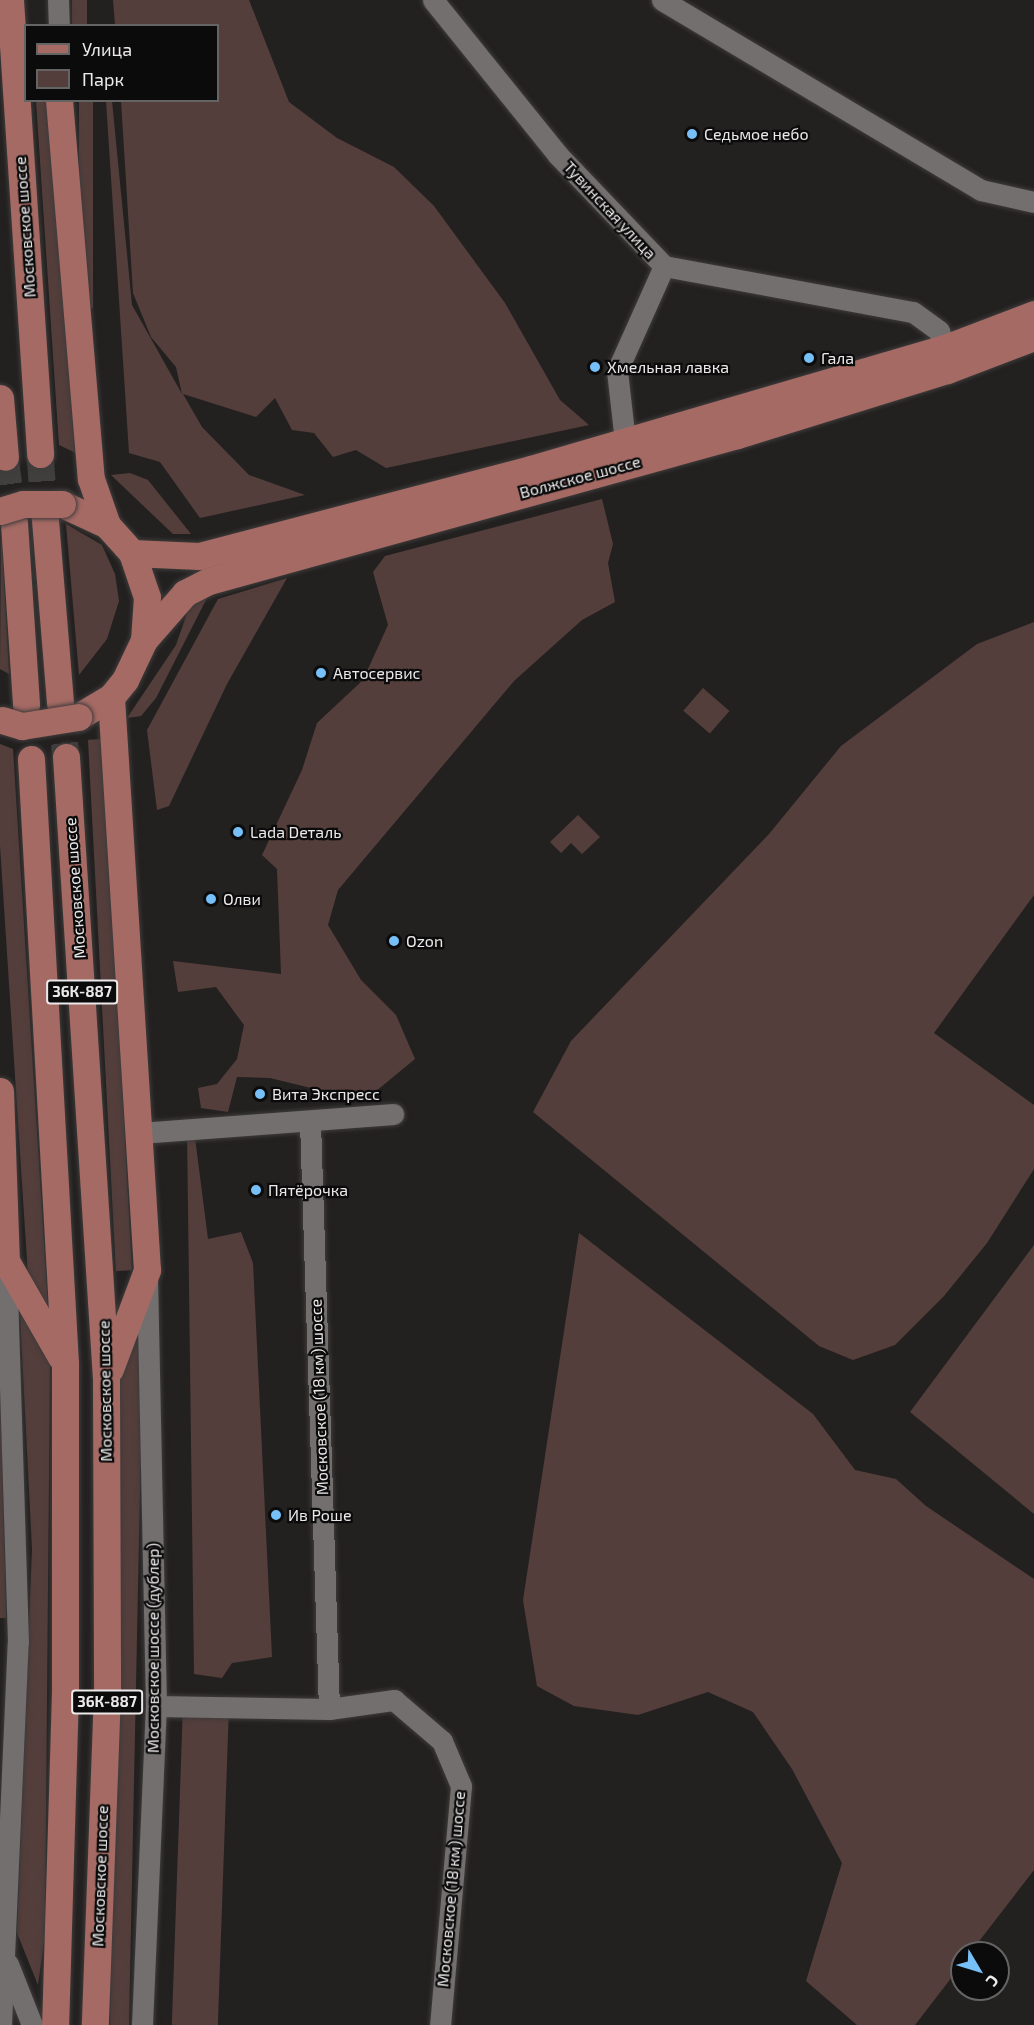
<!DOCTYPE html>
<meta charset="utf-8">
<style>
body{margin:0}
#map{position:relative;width:1034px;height:2025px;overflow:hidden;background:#232120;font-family:"Exo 2",sans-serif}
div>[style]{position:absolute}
.green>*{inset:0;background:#543e3b;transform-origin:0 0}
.major-tunnel>*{height:27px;margin-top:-13.5px;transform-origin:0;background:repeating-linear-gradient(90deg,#413f3e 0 27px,transparent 0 41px)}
.roads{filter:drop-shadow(0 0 2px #3e3b3b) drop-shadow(0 0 2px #3e3b3b)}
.minor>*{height:21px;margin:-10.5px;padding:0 10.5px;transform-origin:10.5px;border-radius:10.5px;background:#736f6f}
.major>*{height:27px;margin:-13.5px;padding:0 13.5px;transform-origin:13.5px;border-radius:13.5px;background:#a56a64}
.bridges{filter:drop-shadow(0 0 2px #3e3b3b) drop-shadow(0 0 2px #3e3b3b)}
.major-bridge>*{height:27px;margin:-13.5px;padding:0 13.5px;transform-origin:13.5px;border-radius:13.5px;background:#a56a64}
.dots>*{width:16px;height:16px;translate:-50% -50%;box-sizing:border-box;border:3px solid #0c0b0b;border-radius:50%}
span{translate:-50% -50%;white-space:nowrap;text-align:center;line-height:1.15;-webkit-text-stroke:4.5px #0c0b0b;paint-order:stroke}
.shield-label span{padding:2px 4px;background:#0c0b0b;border:2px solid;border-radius:4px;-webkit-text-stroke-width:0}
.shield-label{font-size:15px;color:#ebe9e9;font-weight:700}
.poi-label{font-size:16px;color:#ebe9e9}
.left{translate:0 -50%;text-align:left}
.street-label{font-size:16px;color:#ebe9e9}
.legend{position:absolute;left:24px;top:24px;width:195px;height:78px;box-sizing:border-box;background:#0c0b0b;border:2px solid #656464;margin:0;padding:8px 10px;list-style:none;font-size:18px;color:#ebe9e9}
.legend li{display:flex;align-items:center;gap:12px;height:30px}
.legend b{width:30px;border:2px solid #656464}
.north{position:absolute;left:950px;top:1941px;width:60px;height:60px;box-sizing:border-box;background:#0c0b0b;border:2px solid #656464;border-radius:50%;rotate:128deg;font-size:16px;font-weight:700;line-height:24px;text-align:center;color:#ebe9e9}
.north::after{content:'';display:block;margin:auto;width:21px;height:27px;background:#76c0f7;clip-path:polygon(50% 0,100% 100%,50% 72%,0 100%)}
</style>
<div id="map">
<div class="green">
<i style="left:72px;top:0;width:15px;height:25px"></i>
<i style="clip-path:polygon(113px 0,249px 0,289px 102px,337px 138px,394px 167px,434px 206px,505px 303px,560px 400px,589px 425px,386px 468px,356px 450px,333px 457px,314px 433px,292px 430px,275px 398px,256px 417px,183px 394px,202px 427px,249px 475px,305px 495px,200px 518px,160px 462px,129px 453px,106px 101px,112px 101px,132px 305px,182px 394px,176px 367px,151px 337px,133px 293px,121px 101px,218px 100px,218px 26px,115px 25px)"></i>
<i style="clip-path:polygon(36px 101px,56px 101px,76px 453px,59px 445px)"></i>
<i style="left:79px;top:101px;width:14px;height:207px"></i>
<i style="clip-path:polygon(130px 473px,148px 480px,191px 534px,173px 534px,111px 475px)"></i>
<i style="clip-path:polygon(602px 499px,613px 544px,608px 563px,615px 602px,582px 620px,514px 681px,338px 890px,328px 925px,361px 980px,396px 1015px,415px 1059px,364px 1101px,270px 1078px,237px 1077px,228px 1112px,201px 1108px,198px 1088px,217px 1084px,237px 1059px,244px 1025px,216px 987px,178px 992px,173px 961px,281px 974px,277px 869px,262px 855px,302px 770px,317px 723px,363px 680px,388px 625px,373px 572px,385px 556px)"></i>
<i style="clip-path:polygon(66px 524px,102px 545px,115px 574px,119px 601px,107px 639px,79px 675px)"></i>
<i style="clip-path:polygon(1px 526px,9px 674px,0 669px)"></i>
<i style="clip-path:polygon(287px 578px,227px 684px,169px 806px,157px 810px,147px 730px,218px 599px)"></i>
<i style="clip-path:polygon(196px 587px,211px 590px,156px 698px,141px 716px,127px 718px,176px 645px)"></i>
<i style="clip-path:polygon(1034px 622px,1034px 895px,934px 1033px,1034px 1105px,1034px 1169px,987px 1243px,944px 1296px,895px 1345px,853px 1360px,819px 1346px,533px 1112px,571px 1041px,769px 834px,841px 746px,977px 644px)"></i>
<i style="left:703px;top:688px;width:35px;height:30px;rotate:41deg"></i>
<i style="left:104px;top:739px;width:532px;height:16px;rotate:87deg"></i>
<i style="clip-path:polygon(0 744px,13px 749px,49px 1324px,29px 1291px,0 845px)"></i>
<i style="clip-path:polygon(578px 815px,600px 837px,582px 854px,571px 843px,561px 853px,550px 842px)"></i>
<i style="clip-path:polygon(187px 1130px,194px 1130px,208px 1239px,241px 1232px,253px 1263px,272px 1657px,232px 1663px,222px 1678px,194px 1674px)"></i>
<i style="clip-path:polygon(579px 1233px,813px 1414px,855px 1470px,896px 1479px,926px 1506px,1034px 1579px,1034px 1870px,970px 1953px,962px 1953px,962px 1964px,915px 2025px,857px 2025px,806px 1981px,842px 1863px,792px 1769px,753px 1712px,708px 1692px,638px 1715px,574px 1706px,537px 1686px,523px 1600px)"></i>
<i style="clip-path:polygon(1034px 1245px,1034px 1514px,910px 1412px)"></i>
<i style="clip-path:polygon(19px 1295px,50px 1359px,45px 1934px,38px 1985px,17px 1933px,32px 1549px)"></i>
<i style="clip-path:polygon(144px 1296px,129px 2025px,110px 2025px,120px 1365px)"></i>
<i style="clip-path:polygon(0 1378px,6px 1607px,6px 1618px,0 1618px)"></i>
<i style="left:183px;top:1705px;width:46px;height:320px;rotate:2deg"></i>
</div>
<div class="major-tunnel">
<i style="left:40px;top:454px;width:66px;rotate:85.7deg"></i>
<i style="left:5px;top:457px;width:67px;rotate:82.2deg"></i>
<i style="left:60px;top:702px;width:55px;rotate:83.8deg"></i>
</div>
<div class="roads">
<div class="minor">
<i style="left:58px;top:0;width:26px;rotate:88deg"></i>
<i style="left:433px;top:0;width:199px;rotate:51.1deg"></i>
<i style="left:558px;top:155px;width:153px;rotate:46.3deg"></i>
<i style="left:664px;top:266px;width:253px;rotate:10.5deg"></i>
<i style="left:913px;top:312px;width:32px;rotate:36deg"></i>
<i style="left:939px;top:331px;width:18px;rotate:71deg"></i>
<i style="left:662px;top:0;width:371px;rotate:30.8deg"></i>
<i style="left:981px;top:190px;width:54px;rotate:12.8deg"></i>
<i style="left:625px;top:441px;width:70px;rotate:-96.5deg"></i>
<i style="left:617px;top:371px;width:115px;rotate:-65.9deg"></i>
<i style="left:310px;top:1121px;width:588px;rotate:88.15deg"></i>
<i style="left:140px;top:1133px;width:254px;rotate:-4.3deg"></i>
<i style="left:156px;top:1706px;width:173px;rotate:1deg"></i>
<i style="left:329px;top:1709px;width:66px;rotate:-7.9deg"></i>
<i style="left:394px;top:1700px;width:63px;rotate:40.5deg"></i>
<i style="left:442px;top:1741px;width:49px;rotate:67.1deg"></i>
<i style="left:461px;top:1786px;width:240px;rotate:95deg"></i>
<i style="left:8px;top:1964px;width:66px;rotate:68.5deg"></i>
<i style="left:1px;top:2025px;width:383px;rotate:-87.5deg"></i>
<i style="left:18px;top:1642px;width:381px;rotate:-91.8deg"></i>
<i style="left:142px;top:2025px;width:319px;rotate:-87.5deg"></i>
<i style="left:156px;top:1706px;width:427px;rotate:-91.2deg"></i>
</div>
<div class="major">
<i style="left:10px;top:0;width:455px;rotate:86.2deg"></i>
<i style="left:59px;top:100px;width:380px;rotate:85.2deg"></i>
<i style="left:91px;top:479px;width:49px;rotate:70.8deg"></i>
<i style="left:0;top:398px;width:59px;rotate:85.2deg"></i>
<i style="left:62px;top:504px;width:50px;rotate:25deg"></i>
<i style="left:107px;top:525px;width:38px;rotate:48deg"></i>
<i style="left:132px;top:553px;width:46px;rotate:71.2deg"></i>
<i style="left:147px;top:597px;width:43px;rotate:94deg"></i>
<i style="left:144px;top:640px;width:44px;rotate:115.4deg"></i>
<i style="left:125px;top:680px;width:22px;rotate:129deg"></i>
<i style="left:111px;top:697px;width:39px;rotate:149deg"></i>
<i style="left:45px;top:520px;width:183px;rotate:85.3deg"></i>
<i style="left:14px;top:523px;width:182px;rotate:86.2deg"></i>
<i style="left:132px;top:553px;width:67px;rotate:2.6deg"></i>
<i style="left:199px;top:556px;width:343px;rotate:-14.7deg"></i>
<i style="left:531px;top:469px;width:431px;rotate:-16.3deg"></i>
<i style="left:945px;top:348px;width:95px;rotate:-20.9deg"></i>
<i style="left:144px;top:640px;width:62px;rotate:-48.9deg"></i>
<i style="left:185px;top:593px;width:27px;rotate:-27deg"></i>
<i style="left:209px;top:581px;width:548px;rotate:-15.46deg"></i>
<i style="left:737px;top:435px;width:220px;rotate:-17.2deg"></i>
<i style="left:947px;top:370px;width:93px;rotate:-20.8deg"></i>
<i style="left:66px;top:757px;width:623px;rotate:86.32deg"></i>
<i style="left:106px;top:1379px;width:313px;rotate:89.8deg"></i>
<i style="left:107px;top:1692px;width:333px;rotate:92.1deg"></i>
<i style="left:31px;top:759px;width:605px;rotate:86.78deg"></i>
<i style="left:65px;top:1363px;width:329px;rotate:90deg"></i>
<i style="left:65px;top:1692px;width:333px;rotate:91.7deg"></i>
<i style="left:0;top:1091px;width:170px;rotate:88deg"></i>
<i style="left:6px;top:1261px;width:111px;rotate:60.2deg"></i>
<i style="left:110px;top:1369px;width:106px;rotate:-69.5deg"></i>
<i style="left:147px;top:1270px;width:574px;rotate:-93.6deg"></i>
</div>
</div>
<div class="bridges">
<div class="major-bridge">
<i style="left:0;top:511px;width:24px;rotate:-17deg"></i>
<i style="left:23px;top:504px;width:39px"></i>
<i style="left:2px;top:720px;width:21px;rotate:17deg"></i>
<i style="left:22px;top:726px;width:57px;rotate:-9.1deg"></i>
</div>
</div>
<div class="dots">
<i style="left:692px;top:134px;background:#76c0f7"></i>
<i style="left:809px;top:358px;background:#76c0f7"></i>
<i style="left:595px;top:367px;background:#76c0f7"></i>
<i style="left:321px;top:673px;background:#76c0f7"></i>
<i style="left:238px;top:832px;background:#76c0f7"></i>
<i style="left:211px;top:899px;background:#76c0f7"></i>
<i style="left:394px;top:941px;background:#76c0f7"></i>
<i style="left:260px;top:1094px;background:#76c0f7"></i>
<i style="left:256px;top:1190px;background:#76c0f7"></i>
<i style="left:276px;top:1515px;background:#76c0f7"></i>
</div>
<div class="shield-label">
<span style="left:82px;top:992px">36К-887</span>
<span style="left:107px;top:1702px">36К-887</span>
</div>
<div class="poi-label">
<span class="left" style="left:704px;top:134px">Седьмое небо</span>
<span class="left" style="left:821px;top:358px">Гала</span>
<span class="left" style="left:607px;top:367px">Хмельная лавка</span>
<span class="left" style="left:333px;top:673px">Автосервис</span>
<span class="left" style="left:250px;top:832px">Lada Dеталь</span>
<span class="left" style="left:223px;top:899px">Олви</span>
<span class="left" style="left:406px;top:941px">Ozon</span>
<span class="left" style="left:272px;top:1094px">Вита Экспресс</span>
<span class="left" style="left:268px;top:1190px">Пятёрочка</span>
<span class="left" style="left:288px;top:1515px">Ив Роше</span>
</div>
<div class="street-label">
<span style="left:610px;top:210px;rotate:47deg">Тувинская улица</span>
<span style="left:25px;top:227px;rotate:-94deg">Московское шоссе</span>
<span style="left:580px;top:477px;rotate:-15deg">Волжское шоссе</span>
<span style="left:75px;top:888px;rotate:-94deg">Московское шоссе</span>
<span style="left:105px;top:1391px;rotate:-91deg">Московское шоссе</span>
<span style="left:319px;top:1397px;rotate:-92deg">Московское (18 км) шоссе</span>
<span style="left:153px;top:1648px;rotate:-90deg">Московское шоссе (дублер)</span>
<span style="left:100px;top:1876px;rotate:-88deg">Московское шоссе</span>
<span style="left:451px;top:1889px;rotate:-85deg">Московское (18 км) шоссе</span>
</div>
<ul class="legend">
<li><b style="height:8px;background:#a56a64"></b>Улица</li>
<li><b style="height:16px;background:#543e3b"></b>Парк</li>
</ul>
<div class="north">С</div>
</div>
